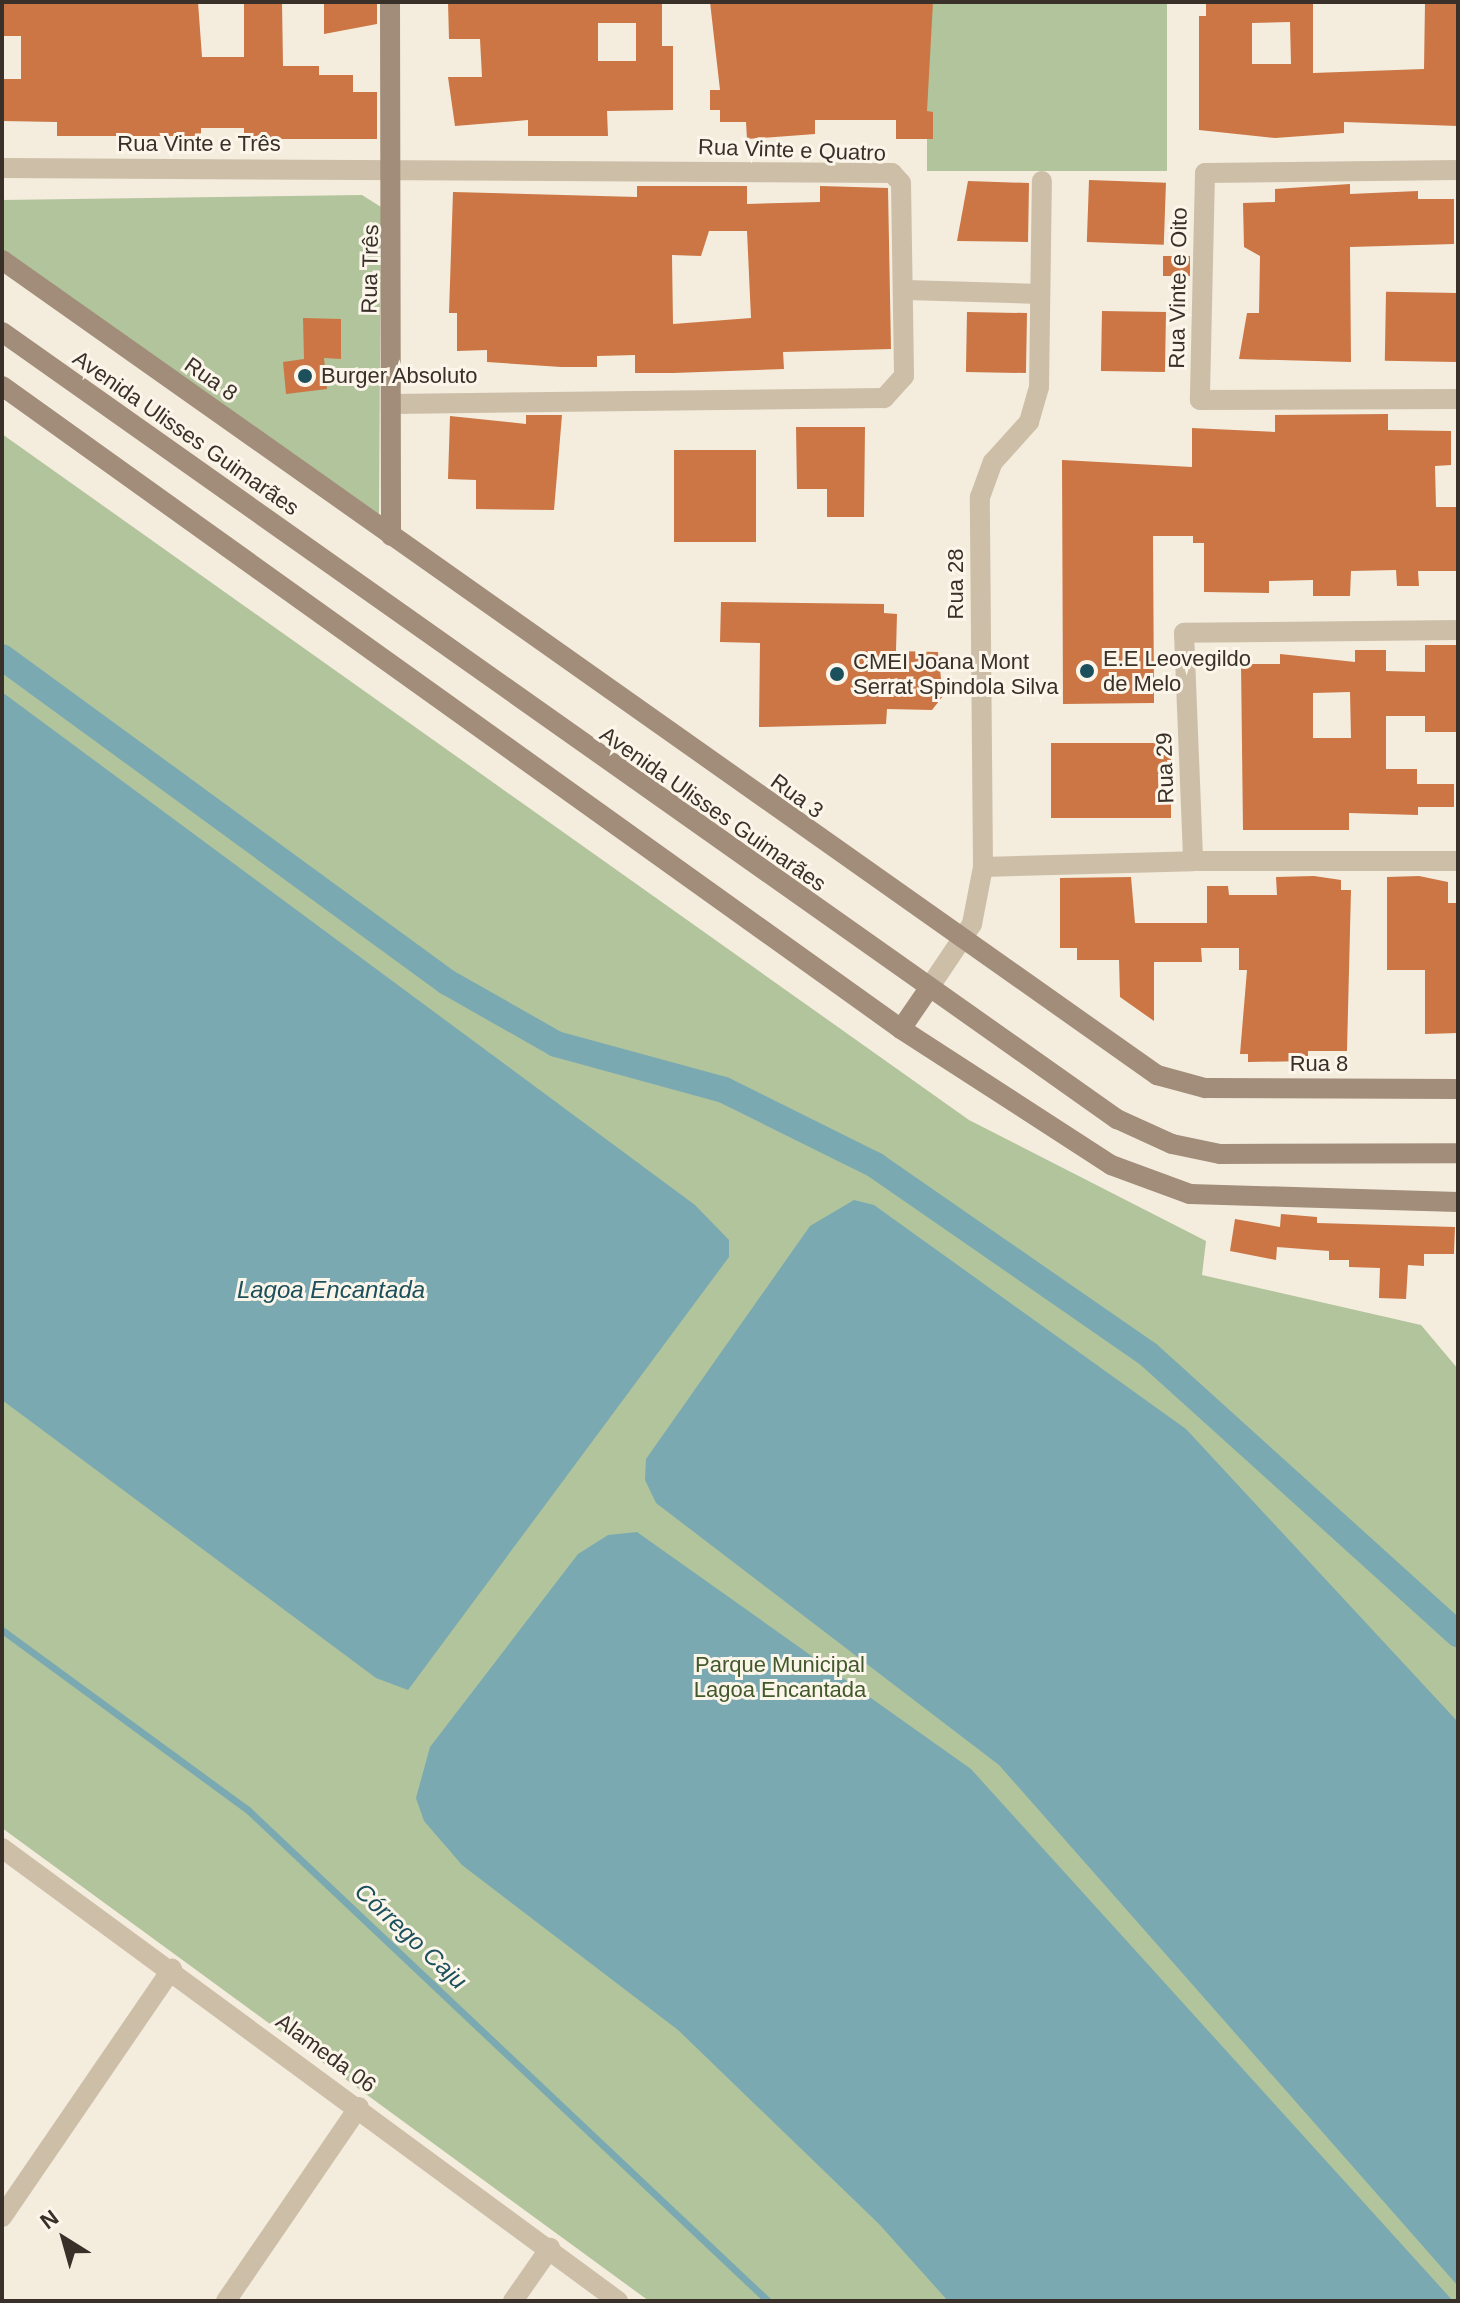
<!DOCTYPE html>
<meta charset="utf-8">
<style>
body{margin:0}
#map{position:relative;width:1460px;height:2303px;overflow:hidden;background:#f4ecdd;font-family:Arial,sans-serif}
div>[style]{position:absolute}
.green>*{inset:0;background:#b1c49c;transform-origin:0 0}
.water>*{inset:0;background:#7ba9b2}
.stream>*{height:7px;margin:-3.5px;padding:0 3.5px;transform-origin:3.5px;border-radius:3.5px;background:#7ba9b2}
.canal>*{height:26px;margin:-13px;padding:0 13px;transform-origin:13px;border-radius:13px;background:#7ba9b2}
.building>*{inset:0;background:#cb7644;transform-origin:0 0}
.street>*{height:20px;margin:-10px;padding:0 10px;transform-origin:10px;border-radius:10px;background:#cdbea8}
.secondary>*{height:20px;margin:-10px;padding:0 10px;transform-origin:10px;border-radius:10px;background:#a18d79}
.dots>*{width:22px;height:22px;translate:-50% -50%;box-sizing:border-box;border:4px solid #fbf5ea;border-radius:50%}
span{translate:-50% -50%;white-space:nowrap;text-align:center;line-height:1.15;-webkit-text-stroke:6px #fbf5ea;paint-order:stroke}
.street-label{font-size:22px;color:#393029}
.poi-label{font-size:22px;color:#393029}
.left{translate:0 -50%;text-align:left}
.park-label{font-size:22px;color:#42592b}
.water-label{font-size:24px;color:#1c505d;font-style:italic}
.frame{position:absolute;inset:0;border:4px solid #393029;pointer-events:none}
.north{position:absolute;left:24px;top:2199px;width:80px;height:80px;-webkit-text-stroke:6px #fbf5ea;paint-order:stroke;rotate:323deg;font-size:22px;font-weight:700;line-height:32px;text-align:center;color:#393029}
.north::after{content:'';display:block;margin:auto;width:28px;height:36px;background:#393029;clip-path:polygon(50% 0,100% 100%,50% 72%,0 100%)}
</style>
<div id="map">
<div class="green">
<i style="left:927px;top:2px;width:240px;height:169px"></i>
<i style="clip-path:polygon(362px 195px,381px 207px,379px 514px,2px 251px,2px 200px)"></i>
<i style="clip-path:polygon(2px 434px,969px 1120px,1206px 1241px,1202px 1275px,1421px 1325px,1458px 1369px,1458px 2301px,649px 2301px,2px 1828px)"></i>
</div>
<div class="water">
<i style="clip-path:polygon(2px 692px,695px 1205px,729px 1240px,729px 1257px,408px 1690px,376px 1678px,2px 1400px)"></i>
<i style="clip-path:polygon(854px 1200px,874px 1205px,1186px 1429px,1458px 1722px,1458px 2286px,999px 1765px,656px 1503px,645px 1480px,646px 1459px,810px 1226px)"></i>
<i style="clip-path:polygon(637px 1532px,971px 1769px,1453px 2301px,948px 2301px,879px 2224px,678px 2030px,462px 1865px,424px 1821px,416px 1798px,430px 1747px,578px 1554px,608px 1535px)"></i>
</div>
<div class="stream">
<i style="left:2px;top:1630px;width:305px;rotate:36.2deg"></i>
<i style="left:248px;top:1810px;width:715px;rotate:43.36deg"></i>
</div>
<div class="canal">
<i style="left:2px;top:657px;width:551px;rotate:36.14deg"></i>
<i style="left:447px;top:982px;width:125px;rotate:29.6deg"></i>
<i style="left:556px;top:1044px;width:174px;rotate:15.3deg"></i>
<i style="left:724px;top:1090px;width:169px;rotate:26.4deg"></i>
<i style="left:875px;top:1165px;width:332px;rotate:34.7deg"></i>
<i style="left:1148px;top:1354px;width:418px;rotate:42.1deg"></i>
</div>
<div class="building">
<i style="clip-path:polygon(2px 2px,198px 2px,202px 57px,244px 57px,244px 2px,282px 2px,283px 66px,319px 66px,319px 75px,353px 75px,353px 92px,377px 92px,377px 139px,244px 139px,244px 128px,201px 128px,201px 136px,57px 136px,57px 122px,2px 121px,2px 79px,21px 79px,21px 36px,2px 36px)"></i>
<i style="clip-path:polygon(324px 2px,377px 2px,377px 24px,324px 34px)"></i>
<i style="clip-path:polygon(evenodd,448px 2px,662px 2px,662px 46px,673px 46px,673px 110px,607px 111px,608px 136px,528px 136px,528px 120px,455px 126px,448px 77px,482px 77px,480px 39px,449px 39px,448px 2px,598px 23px,636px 23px,636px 61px,598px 61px,598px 23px)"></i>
<i style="clip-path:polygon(710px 2px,933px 2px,927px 111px,933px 112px,933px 139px,896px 139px,896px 120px,815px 120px,815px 134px,747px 139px,746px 122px,720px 122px,720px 110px,710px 110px,710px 90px,720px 90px)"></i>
<i style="clip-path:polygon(evenodd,1206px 2px,1313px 2px,1313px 73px,1424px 69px,1425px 2px,1458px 2px,1458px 126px,1344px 122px,1344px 133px,1275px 138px,1199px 130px,1199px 16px,1206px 16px,1206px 2px,1290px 22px,1291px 64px,1252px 64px,1252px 23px,1290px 22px)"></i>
<i style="left:1089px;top:180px;width:77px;height:62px;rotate:2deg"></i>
<i style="clip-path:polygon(968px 181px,1029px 183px,1028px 242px,957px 241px)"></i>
<i style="clip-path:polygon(1350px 184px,1350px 194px,1418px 191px,1418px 199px,1454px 199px,1454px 244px,1350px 247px,1351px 362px,1239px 359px,1247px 313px,1259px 313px,1260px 256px,1244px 247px,1243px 203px,1275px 202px,1275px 189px)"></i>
<i style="clip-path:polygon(evenodd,637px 186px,747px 186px,747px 204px,820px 202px,820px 186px,888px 188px,891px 349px,783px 352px,784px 369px,673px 373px,635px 373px,635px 355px,597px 356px,597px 367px,561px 367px,487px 362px,487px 350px,457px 351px,457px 313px,449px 313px,453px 192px,637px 197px,637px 186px,709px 231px,747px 231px,751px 318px,673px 324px,672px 255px,701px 256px,709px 231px)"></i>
<i style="left:1163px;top:256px;width:27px;height:20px"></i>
<i style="left:1458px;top:293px;width:69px;height:72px;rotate:91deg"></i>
<i style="left:1102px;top:311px;width:64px;height:60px;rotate:1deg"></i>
<i style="left:967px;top:312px;width:60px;height:60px;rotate:1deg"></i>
<i style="clip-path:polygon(303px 318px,341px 319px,341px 359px,324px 358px,327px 389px,286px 394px,283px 362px,304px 359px)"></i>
<i style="clip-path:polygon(1388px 414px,1388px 430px,1451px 431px,1451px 465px,1435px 466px,1436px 507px,1458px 507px,1456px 571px,1418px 571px,1419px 586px,1397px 586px,1396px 570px,1351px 571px,1350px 596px,1313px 596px,1313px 580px,1269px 581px,1269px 593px,1204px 592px,1204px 543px,1193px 543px,1193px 536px,1153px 536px,1154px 703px,1063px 704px,1062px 460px,1192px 467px,1192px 428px,1275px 432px,1275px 415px)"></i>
<i style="clip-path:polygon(526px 415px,562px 415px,554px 510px,476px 509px,476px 480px,448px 479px,450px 416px,526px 424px)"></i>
<i style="clip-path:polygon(796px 427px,865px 427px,864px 517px,827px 517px,827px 489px,797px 489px)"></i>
<i style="left:674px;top:450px;width:82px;height:92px"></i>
<i style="clip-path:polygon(721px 602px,884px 604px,884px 613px,897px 614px,896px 651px,938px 652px,943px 696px,932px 710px,887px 709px,886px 724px,759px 727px,760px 643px,720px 642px)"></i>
<i style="clip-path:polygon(evenodd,1425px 645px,1458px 645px,1456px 732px,1425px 732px,1425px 716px,1386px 716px,1386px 769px,1417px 769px,1417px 784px,1454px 784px,1454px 807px,1418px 807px,1418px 815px,1349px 813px,1349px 830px,1243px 830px,1241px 664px,1280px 664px,1280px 654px,1355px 662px,1355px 650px,1386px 650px,1386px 671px,1425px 672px,1425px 645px,1350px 692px,1351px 738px,1313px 738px,1313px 693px,1350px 692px)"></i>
<i style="left:1051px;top:743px;width:120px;height:75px"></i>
<i style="clip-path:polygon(1314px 876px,1341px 880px,1341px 890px,1351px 890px,1347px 1051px,1308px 1051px,1308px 1061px,1248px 1062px,1248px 1054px,1240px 1054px,1247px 970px,1239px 970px,1239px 948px,1201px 948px,1202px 962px,1154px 962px,1154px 1021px,1120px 997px,1119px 960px,1077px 960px,1077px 948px,1060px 948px,1060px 878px,1131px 877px,1135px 923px,1207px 923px,1207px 886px,1228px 886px,1229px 895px,1277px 895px,1276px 877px)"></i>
<i style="clip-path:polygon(1419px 876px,1448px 882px,1448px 903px,1458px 903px,1458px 1033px,1425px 1034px,1425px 970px,1387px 970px,1387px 877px)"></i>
<i style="clip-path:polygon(1281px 1214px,1317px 1217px,1317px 1223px,1455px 1227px,1454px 1254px,1424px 1254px,1424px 1266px,1408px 1265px,1406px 1299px,1379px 1298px,1380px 1268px,1349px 1267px,1349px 1260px,1329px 1260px,1329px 1251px,1277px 1247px,1276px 1260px,1230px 1251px,1235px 1219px,1280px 1227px)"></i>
</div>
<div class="street">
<i style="left:2px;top:168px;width:890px;rotate:0.32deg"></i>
<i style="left:892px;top:173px;width:13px;rotate:48deg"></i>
<i style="left:901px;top:183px;width:193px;rotate:89.1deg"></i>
<i style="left:904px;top:376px;width:30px;rotate:132deg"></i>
<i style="left:884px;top:398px;width:492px;rotate:179.3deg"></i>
<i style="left:1458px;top:170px;width:253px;rotate:179.3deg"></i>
<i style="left:1205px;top:173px;width:227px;rotate:91.3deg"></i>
<i style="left:1200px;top:400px;width:258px;rotate:-0.2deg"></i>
<i style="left:906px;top:290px;width:134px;rotate:1.7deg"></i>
<i style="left:1458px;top:630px;width:274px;rotate:179.4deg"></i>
<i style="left:1184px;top:633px;width:228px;rotate:87.7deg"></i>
<i style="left:1193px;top:861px;width:265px"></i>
<i style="left:983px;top:867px;width:210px;rotate:-1.6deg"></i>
<i style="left:927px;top:991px;width:81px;rotate:-56.1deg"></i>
<i style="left:972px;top:924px;width:58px;rotate:-79.1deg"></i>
<i style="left:983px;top:867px;width:370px;rotate:-90.5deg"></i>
<i style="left:980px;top:497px;width:37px;rotate:-70deg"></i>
<i style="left:993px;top:462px;width:54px;rotate:-48deg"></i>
<i style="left:1029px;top:422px;width:36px;rotate:-74deg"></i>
<i style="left:1039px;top:387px;width:206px;rotate:-89.2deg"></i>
<i style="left:2px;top:1848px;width:765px;rotate:36.33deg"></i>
<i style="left:2px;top:2217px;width:301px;rotate:-55.6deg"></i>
<i style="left:226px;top:2301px;width:235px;rotate:-55.6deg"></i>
<i style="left:513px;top:2301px;width:65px;rotate:-55.1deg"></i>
</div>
<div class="secondary">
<i style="left:390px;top:2px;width:534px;rotate:89.89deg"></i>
<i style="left:2px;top:260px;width:1414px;rotate:35.21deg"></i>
<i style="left:1157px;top:1075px;width:50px;rotate:15.2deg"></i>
<i style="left:1205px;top:1088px;width:253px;rotate:0.2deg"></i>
<i style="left:2px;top:332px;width:1365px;rotate:35.22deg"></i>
<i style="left:1117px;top:1119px;width:60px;rotate:24.4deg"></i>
<i style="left:1172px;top:1144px;width:49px;rotate:11.8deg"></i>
<i style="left:1220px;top:1154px;width:238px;rotate:-0.2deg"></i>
<i style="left:2px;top:386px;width:1105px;rotate:35.57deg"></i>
<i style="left:901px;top:1029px;width:250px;rotate:32.9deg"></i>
<i style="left:1111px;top:1165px;width:84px;rotate:20.2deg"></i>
<i style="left:1190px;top:1194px;width:268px;rotate:1.7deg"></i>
<i style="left:901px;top:1029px;width:46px;rotate:-55.6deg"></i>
</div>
<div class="dots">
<i style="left:305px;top:376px;background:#1c505d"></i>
<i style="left:1087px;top:671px;background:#1c505d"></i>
<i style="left:837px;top:674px;background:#1c505d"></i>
</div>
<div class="street-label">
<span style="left:199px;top:144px">Rua Vinte e Três</span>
<span style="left:792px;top:150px;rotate:2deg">Rua Vinte e Quatro</span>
<span style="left:370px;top:269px;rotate:-89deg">Rua Três</span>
<span style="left:1178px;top:288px;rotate:-89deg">Rua Vinte e Oito</span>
<span style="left:211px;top:379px;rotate:35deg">Rua 8</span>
<span style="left:186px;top:433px;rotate:35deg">Avenida Ulisses Guimarães</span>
<span style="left:956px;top:584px;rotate:-90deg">Rua 28</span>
<span style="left:1165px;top:768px;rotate:-92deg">Rua 29</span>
<span style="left:797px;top:796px;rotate:36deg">Rua 3</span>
<span style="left:713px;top:809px;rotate:35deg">Avenida Ulisses Guimarães</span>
<span style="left:1319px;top:1064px">Rua 8</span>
<span style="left:326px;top:2053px;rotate:36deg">Alameda 06</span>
</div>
<div class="poi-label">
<span class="left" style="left:321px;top:376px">Burger Absoluto</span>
<span class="left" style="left:1103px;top:671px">E.E Leovegildo<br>de Melo</span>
<span class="left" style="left:853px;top:674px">CMEI Joana Mont<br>Serrat Spindola Silva</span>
</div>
<div class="park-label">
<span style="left:780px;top:1677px">Parque Municipal<br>Lagoa Encantada</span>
</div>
<div class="water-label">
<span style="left:331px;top:1290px">Lagoa Encantada</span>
<span style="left:411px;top:1936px;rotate:43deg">Córrego Caju</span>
</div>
<div class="frame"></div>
<div class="north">N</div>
</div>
